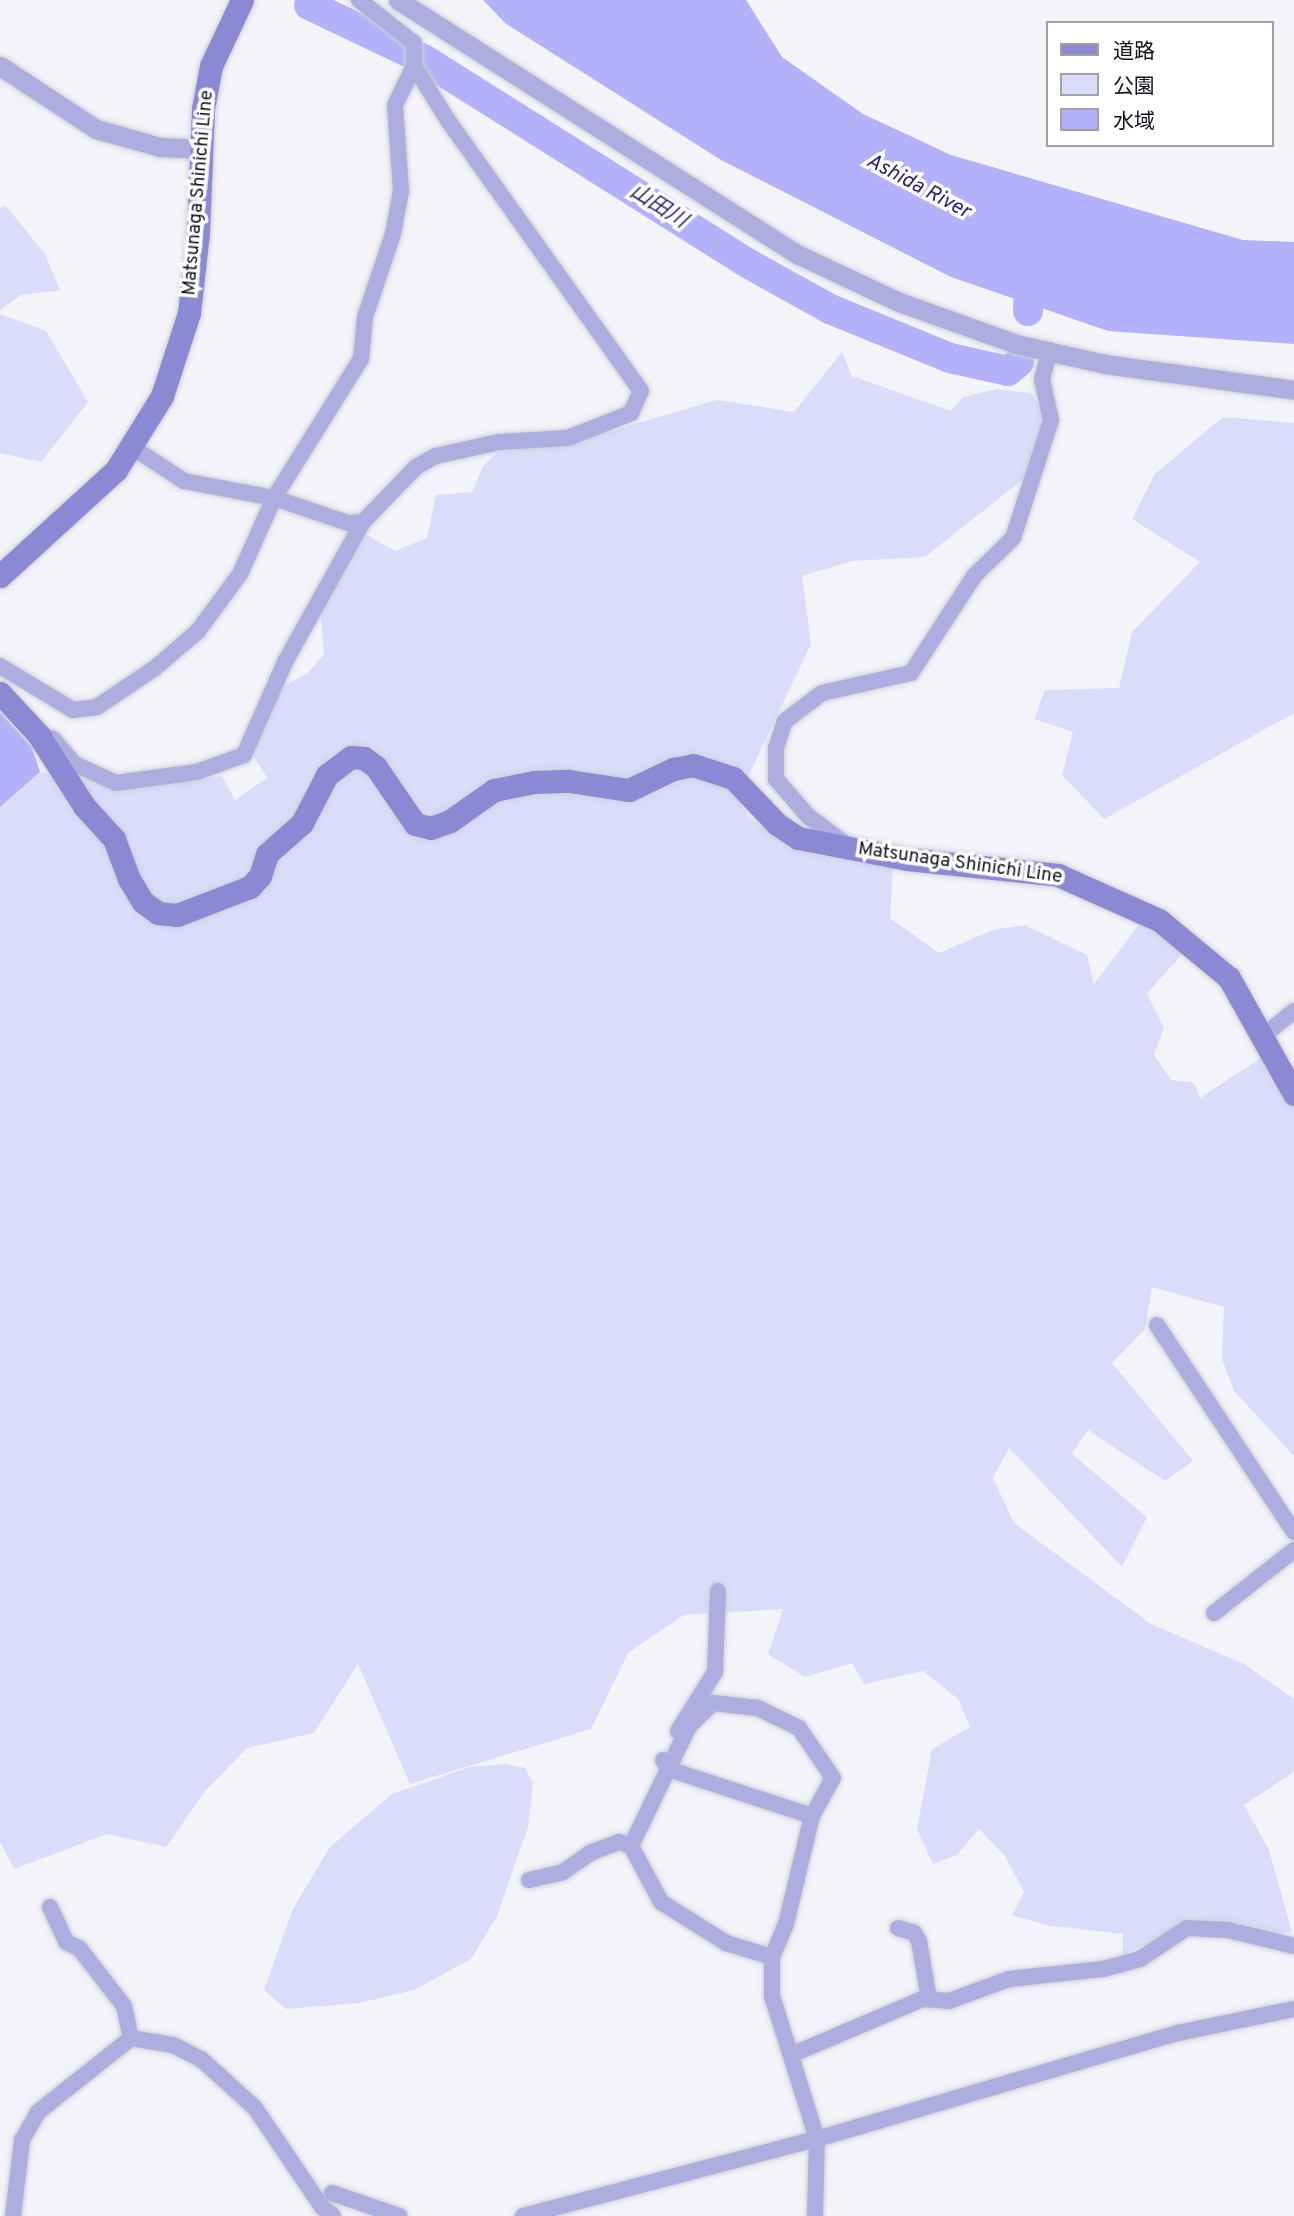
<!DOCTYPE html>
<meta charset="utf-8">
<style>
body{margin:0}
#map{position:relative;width:1294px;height:2216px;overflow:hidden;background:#f3f3f9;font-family:Overpass,"Noto Sans JP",sans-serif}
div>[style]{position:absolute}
.green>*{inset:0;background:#dbdcfa}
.water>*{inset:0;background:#b2b1f9}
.river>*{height:30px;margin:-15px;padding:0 15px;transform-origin:15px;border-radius:15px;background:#b2b1f9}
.roads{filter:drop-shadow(0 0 2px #cfcfd6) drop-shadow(0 0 2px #cfcfd6)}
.minor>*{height:16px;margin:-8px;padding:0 8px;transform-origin:8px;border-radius:8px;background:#adade0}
.tertiary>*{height:19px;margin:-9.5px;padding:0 9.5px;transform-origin:9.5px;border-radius:9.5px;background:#adade0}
.secondary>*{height:23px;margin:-11.5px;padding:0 11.5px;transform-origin:11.5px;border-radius:11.5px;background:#8c89d4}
span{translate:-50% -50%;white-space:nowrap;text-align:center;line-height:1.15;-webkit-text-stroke:7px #fff;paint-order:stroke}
.street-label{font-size:19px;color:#13131d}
.water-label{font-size:21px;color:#2f2071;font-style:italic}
.legend{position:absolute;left:1046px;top:21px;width:228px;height:126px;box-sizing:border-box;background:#fff;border:2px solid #a1a1a5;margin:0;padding:9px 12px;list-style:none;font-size:21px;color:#13131d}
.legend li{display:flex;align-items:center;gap:14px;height:35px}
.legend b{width:35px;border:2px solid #a1a1a5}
</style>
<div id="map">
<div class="green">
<i style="clip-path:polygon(6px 206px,45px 254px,60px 290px,21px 295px,0 310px,0 208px)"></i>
<i style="clip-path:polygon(0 314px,46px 331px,88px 402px,41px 462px,0 453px)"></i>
<i style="clip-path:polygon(842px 352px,852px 376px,951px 411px,963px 397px,996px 389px,1031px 393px,1043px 411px,1039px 437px,1026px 477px,925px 557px,852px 561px,802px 576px,811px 644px,747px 779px,722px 773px,750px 819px,813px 854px,893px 867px,890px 918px,939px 953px,993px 930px,1025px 925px,1087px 955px,1094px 984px,1140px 923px,1187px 949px,1147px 993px,1164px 1028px,1154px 1055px,1171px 1080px,1194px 1083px,1200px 1098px,1261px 1058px,1294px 1109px,1294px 1456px,1234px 1391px,1222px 1359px,1224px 1307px,1152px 1287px,1145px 1329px,1112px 1363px,1193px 1461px,1165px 1481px,1088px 1430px,1072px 1454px,1147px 1517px,1122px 1567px,1009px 1448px,993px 1478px,1014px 1523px,1151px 1624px,1244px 1664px,1294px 1699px,1294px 1772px,1244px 1805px,1269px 1850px,1292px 1932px,1263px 1935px,1196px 1921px,1123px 1955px,1123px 1934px,1046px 1925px,1012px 1915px,1024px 1892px,1005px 1856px,979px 1829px,957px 1855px,933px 1864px,917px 1829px,932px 1749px,970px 1727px,958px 1699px,923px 1671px,864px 1684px,852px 1663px,805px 1677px,768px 1654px,783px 1609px,684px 1615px,628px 1653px,591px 1729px,410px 1784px,358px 1664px,314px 1733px,247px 1748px,206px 1790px,166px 1847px,107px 1834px,14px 1869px,0 1842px,0 807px,40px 772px,142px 788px,222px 776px,235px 800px,267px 778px,250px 750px,278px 689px,308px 673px,324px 654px,321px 614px,365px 534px,395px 551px,427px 538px,436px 495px,472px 492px,483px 466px,503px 447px,580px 440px,717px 400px,794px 412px)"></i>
<i style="clip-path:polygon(1223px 417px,1294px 423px,1294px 713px,1104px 819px,1062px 775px,1073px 732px,1034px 719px,1045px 690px,1119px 688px,1132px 632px,1200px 562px,1132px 519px,1155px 474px)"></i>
<i style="clip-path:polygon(505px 1764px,525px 1768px,533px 1783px,528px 1827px,497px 1916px,471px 1959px,414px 1990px,359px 2003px,286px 2009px,264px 1990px,293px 1909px,330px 1847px,392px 1794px,470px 1767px)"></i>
</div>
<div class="water">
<i style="clip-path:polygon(483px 0,746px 0,782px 57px,863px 114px,951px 155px,1243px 240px,1294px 242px,1294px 344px,1108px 331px,951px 277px,721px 160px,505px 23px)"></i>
<i style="clip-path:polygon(0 712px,32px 747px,40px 772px,0 807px)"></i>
</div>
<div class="river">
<i style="left:309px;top:5px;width:128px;rotate:25.4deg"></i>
<i style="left:425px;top:60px;width:383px;rotate:32.2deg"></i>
<i style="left:749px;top:264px;width:93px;rotate:29.1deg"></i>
<i style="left:830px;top:309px;width:130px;rotate:22.2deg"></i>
<i style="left:950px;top:358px;width:59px;rotate:12.6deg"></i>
<i style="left:1008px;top:371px;width:14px;rotate:-39deg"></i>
<i style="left:1028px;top:311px;width:47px;rotate:-87.6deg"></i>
</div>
<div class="roads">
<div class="minor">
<i style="left:132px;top:447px;width:62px;rotate:33.2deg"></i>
<i style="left:184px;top:481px;width:92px;rotate:10.7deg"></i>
<i style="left:274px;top:498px;width:78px;rotate:18.7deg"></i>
<i style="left:348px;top:523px;width:15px;rotate:-4deg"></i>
<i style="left:363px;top:522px;width:76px;rotate:-46.1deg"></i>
<i style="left:416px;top:467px;width:23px;rotate:-29deg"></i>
<i style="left:436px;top:456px;width:65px;rotate:-12.5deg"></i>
<i style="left:499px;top:442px;width:69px;rotate:-3.3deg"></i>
<i style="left:568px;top:438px;width:68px;rotate:-21.6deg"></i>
<i style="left:631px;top:413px;width:24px;rotate:-66deg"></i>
<i style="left:641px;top:391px;width:330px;rotate:-125.5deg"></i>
<i style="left:449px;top:122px;width:66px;rotate:-122deg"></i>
<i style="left:0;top:666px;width:85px;rotate:31.1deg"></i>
<i style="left:73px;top:710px;width:24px;rotate:-7deg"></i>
<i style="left:97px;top:707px;width:70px;rotate:-33.9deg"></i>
<i style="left:155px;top:668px;width:57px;rotate:-40.7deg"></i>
<i style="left:198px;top:631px;width:71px;rotate:-53.6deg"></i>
<i style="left:240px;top:574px;width:83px;rotate:-65.9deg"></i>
<i style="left:274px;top:498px;width:164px;rotate:-58deg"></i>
<i style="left:361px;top:359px;width:42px;rotate:-84.6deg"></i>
<i style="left:365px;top:317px;width:88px;rotate:-71.4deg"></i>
<i style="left:393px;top:234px;width:44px;rotate:-79.5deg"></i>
<i style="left:401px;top:191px;width:86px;rotate:-94deg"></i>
<i style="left:395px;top:105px;width:43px;rotate:-64deg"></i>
<i style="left:414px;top:66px;width:23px;rotate:-90deg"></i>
<i style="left:414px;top:43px;width:70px;rotate:-142deg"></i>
<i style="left:42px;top:735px;width:12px;rotate:20deg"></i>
<i style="left:53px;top:739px;width:33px;rotate:49deg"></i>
<i style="left:75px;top:764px;width:45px;rotate:24.9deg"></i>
<i style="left:116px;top:783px;width:82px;rotate:-7.7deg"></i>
<i style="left:197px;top:772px;width:50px;rotate:-19.9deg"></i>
<i style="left:244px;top:755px;width:102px;rotate:-66.2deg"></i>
<i style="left:285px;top:662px;width:160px;rotate:-60.9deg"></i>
<i style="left:848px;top:846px;width:50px;rotate:-143.1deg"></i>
<i style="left:808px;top:816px;width:49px;rotate:-130.9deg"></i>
<i style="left:776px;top:779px;width:31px;rotate:-90deg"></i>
<i style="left:776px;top:748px;width:28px;rotate:-72deg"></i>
<i style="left:785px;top:721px;width:46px;rotate:-37.1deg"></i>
<i style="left:822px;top:693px;width:91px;rotate:-12.7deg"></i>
<i style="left:911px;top:673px;width:117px;rotate:-56.9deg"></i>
<i style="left:975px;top:575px;width:53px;rotate:-44.2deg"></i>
<i style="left:1013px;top:538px;width:124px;rotate:-72.1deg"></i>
<i style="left:1051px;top:420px;width:42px;rotate:-102.4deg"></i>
<i style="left:1042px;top:379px;width:30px;rotate:-75deg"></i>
<i style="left:1262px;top:1037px;width:41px;rotate:-39.1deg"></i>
<i style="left:1157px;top:1325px;width:248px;rotate:56.5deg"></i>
<i style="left:1214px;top:1613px;width:102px;rotate:-38.2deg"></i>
<i style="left:678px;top:1731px;width:70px;rotate:-57.9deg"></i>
<i style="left:715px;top:1672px;width:81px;rotate:-87.9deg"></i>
<i style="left:663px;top:1760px;width:10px;rotate:61deg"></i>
<i style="left:668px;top:1769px;width:151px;rotate:18.1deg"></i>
<i style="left:529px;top:1880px;width:35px;rotate:-13deg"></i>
<i style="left:563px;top:1872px;width:33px;rotate:-35deg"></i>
<i style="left:590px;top:1853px;width:31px;rotate:-21deg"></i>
<i style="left:619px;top:1842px;width:13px;rotate:18deg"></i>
<i style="left:50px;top:1907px;width:38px;rotate:65deg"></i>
<i style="left:66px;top:1942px;width:14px;rotate:25deg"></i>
<i style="left:79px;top:1948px;width:73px;rotate:52.2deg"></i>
<i style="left:124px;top:2006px;width:33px;rotate:78deg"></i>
<i style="left:898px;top:1928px;width:17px;rotate:17deg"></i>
<i style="left:914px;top:1933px;width:9px;rotate:58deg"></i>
<i style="left:919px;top:1941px;width:59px;rotate:80.2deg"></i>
<i style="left:772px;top:1957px;width:36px;rotate:-67deg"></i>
<i style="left:786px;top:1924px;width:111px;rotate:-76.5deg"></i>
<i style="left:812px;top:1816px;width:43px;rotate:-61.1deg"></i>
<i style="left:833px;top:1778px;width:60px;rotate:-124.2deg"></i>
<i style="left:799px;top:1728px;width:46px;rotate:-154deg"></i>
<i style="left:758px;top:1708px;width:45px;rotate:-173.7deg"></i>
<i style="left:713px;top:1703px;width:33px;rotate:136deg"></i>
<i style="left:689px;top:1726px;width:133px;rotate:115.8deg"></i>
<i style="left:631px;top:1846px;width:64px;rotate:61.8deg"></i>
<i style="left:661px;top:1902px;width:77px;rotate:32.2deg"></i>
<i style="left:726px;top:1943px;width:48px;rotate:16.9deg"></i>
<i style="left:772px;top:1957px;width:39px;rotate:90deg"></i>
<i style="left:772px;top:1996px;width:150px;rotate:72.5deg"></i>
<i style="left:817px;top:2139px;width:77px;rotate:91.5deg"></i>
<i style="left:791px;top:2055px;width:142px;rotate:-23.1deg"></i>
<i style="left:922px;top:1999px;width:27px;rotate:4deg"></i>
<i style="left:949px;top:2001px;width:64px;rotate:-20.1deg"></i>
<i style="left:1009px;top:1979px;width:95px;rotate:-6.1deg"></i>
<i style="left:1103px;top:1969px;width:38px;rotate:-15deg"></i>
<i style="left:1140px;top:1959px;width:56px;rotate:-33.4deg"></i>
<i style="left:1187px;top:1928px;width:41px;rotate:2.8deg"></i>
<i style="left:1228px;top:1930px;width:68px;rotate:13.6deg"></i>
<i style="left:332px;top:2193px;width:71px;rotate:18.9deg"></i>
<i style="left:13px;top:2216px;width:77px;rotate:-83.2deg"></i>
<i style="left:22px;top:2140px;width:32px;rotate:-60deg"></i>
<i style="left:38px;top:2112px;width:119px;rotate:-38.5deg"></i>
<i style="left:131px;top:2038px;width:43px;rotate:9.5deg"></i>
<i style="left:173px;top:2045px;width:31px;rotate:27deg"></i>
<i style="left:201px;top:2059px;width:73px;rotate:42.2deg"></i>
<i style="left:255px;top:2108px;width:120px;rotate:55.9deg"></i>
<i style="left:322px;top:2207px;width:14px;rotate:39deg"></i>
<i style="left:523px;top:2216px;width:304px;rotate:-14.7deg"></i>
<i style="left:817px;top:2139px;width:376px;rotate:-16.4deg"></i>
<i style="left:1178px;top:2033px;width:118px;rotate:-11.7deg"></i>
</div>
<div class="tertiary">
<i style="left:398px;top:0;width:475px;rotate:32.5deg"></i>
<i style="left:799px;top:255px;width:110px;rotate:25.2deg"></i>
<i style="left:899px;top:302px;width:124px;rotate:19.7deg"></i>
<i style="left:1016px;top:344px;width:91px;rotate:12.7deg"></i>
<i style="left:1105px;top:364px;width:191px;rotate:7.8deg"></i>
<i style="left:0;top:66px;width:115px;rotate:33.3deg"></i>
<i style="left:96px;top:129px;width:66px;rotate:15.7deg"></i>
<i style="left:160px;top:147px;width:40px;rotate:2.9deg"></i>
</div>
<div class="secondary">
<i style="left:0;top:576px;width:157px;rotate:-42.4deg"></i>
<i style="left:116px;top:470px;width:87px;rotate:-58.1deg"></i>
<i style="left:162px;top:396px;width:87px;rotate:-72deg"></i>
<i style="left:189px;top:313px;width:81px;rotate:-83.6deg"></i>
<i style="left:198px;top:233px;width:124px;rotate:-87.7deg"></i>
<i style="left:203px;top:109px;width:44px;rotate:-79.5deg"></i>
<i style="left:211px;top:66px;width:73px;rotate:-64.8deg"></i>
<i style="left:0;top:693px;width:56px;rotate:47.2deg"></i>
<i style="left:38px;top:734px;width:85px;rotate:57.4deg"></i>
<i style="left:84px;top:806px;width:45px;rotate:47.7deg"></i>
<i style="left:114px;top:839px;width:43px;rotate:69.4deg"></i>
<i style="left:129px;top:879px;width:27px;rotate:59deg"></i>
<i style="left:143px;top:902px;width:19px;rotate:36deg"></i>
<i style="left:158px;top:913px;width:19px;rotate:6deg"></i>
<i style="left:177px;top:915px;width:78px;rotate:-21deg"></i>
<i style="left:250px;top:887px;width:15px;rotate:-48deg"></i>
<i style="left:260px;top:876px;width:23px;rotate:-72deg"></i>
<i style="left:267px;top:854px;width:47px;rotate:-41.5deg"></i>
<i style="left:302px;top:823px;width:54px;rotate:-62.5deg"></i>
<i style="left:327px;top:775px;width:30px;rotate:-37deg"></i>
<i style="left:351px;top:757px;width:13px;rotate:4deg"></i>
<i style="left:364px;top:758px;width:15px;rotate:37deg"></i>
<i style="left:376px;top:767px;width:69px;rotate:55.6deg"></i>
<i style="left:415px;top:824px;width:16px;rotate:14deg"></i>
<i style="left:431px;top:828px;width:20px;rotate:-20deg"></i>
<i style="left:450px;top:821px;width:54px;rotate:-35.2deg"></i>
<i style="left:494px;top:790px;width:41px;rotate:-11.3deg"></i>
<i style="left:534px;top:782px;width:35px;rotate:-2deg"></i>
<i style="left:569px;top:781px;width:61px;rotate:8.5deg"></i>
<i style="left:629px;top:790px;width:49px;rotate:-25.5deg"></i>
<i style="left:673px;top:769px;width:20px;rotate:-11deg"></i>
<i style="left:693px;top:765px;width:42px;rotate:18deg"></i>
<i style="left:733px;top:778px;width:64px;rotate:46.3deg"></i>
<i style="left:777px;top:824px;width:25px;rotate:34deg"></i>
<i style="left:798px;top:838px;width:111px;rotate:10.9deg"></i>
<i style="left:907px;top:859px;width:152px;rotate:6deg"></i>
<i style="left:1058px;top:875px;width:111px;rotate:24deg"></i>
<i style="left:1159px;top:920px;width:91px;rotate:39.6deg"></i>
<i style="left:1229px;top:978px;width:133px;rotate:60.7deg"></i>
</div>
</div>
<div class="street-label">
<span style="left:199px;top:193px;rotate:-85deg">Matsunaga Shinichi Line</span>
<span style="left:960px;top:864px;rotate:8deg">Matsunaga Shinichi Line</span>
</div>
<div class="water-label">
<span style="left:918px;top:187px;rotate:28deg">Ashida River</span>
<span style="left:658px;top:207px;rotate:32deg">山田川</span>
</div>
<ul class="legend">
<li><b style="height:9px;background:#8c89d4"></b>道路</li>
<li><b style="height:19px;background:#dbdcfa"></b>公園</li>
<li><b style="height:19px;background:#b2b1f9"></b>水域</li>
</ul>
</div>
